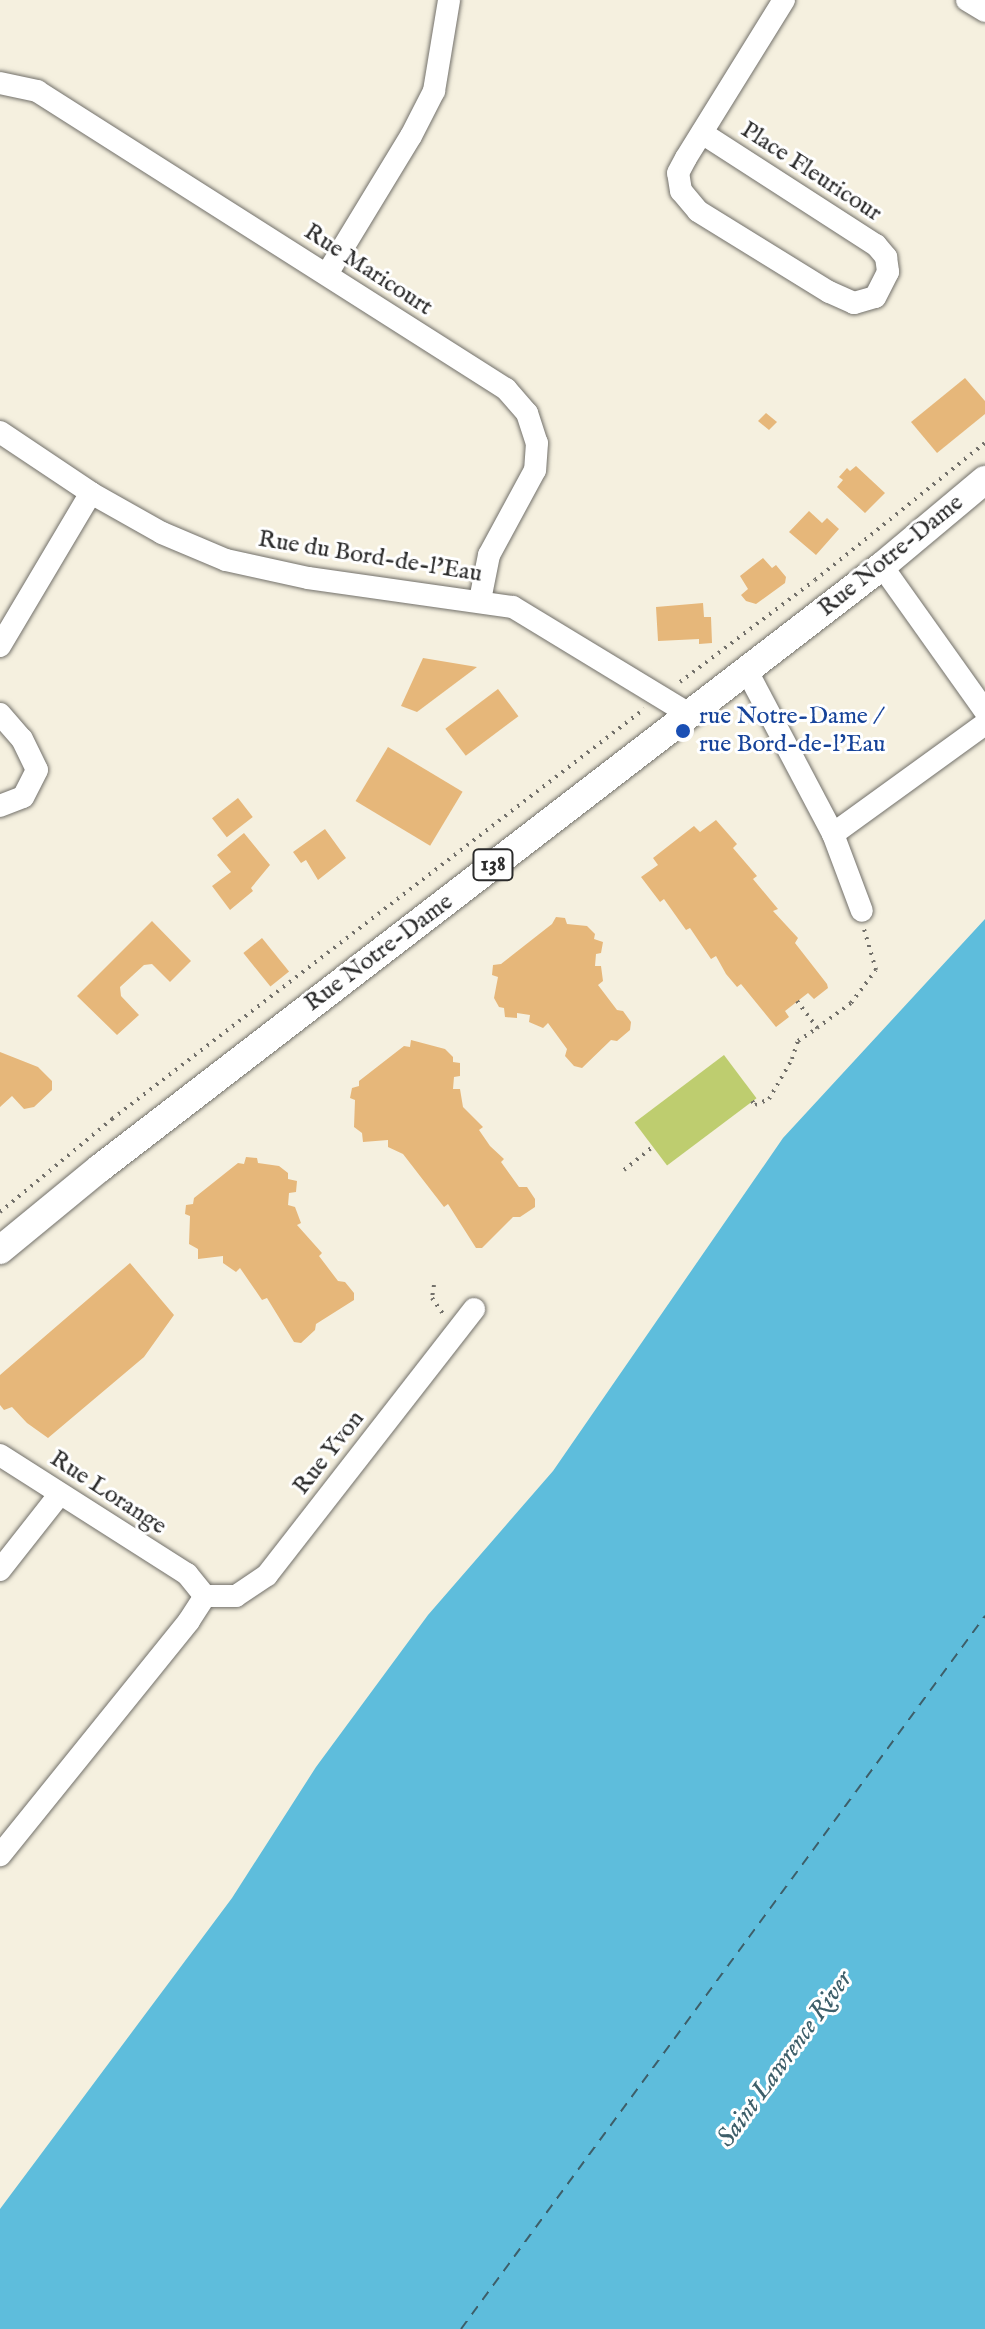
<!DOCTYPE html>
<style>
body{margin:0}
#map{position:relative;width:985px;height:2329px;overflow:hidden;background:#f5f0df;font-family:"IM FELL English",serif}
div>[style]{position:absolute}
.green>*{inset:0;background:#becd6f;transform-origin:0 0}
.water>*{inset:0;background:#5ebddc}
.ferry>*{height:2px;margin-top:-1px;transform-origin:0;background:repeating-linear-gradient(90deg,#3d5e69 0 10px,transparent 0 18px)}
.building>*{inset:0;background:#e6b77a;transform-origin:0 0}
.path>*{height:4px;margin-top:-2px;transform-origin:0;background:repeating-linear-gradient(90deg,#72706a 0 2px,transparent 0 8px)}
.roads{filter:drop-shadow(0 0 2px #72706a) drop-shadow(0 0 2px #72706a)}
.minor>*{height:22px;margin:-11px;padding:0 11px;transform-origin:11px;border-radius:11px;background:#fff}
.major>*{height:28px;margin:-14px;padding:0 14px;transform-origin:14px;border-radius:14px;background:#fff}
.dots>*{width:22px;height:22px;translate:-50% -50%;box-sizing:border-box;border:4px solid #fff;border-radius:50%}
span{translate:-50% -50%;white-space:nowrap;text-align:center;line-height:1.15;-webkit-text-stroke:6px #fff;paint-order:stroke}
.shield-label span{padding:2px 6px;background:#fff;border:2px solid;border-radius:6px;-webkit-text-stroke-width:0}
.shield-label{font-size:22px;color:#2b2b2b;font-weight:700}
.street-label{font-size:24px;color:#2b2b2b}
.transit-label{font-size:24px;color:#164399}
.left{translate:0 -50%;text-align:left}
.water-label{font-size:26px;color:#3d5e69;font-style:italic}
</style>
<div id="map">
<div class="green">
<i style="left:724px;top:1055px;width:54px;height:112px;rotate:53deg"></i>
</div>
<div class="water">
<i style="clip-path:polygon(985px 919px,985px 2329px,0 2329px,0 2209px,232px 1898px,316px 1767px,428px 1615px,553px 1471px,783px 1138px)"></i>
</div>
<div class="ferry">
<i style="left:461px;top:2329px;width:885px;rotate:-53.69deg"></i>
</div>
<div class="building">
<i style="clip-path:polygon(965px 378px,985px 401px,985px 414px,937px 453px,911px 422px)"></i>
<i style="clip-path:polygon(766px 413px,777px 422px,769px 430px,758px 421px)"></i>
<i style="clip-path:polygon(856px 466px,885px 493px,865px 513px,837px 487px,843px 480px,839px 477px,847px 468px,850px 471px)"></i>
<i style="clip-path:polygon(809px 511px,822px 523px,827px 518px,839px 529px,816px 555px,789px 532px)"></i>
<i style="clip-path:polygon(763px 558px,772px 568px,776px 565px,786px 577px,785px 583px,756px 604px,746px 601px,741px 595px,748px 589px,740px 576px)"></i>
<i style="clip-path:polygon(703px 603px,704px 617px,711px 617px,712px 643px,699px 644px,699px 639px,658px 641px,656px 607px)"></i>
<i style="clip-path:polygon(423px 658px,477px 667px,417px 712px,401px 706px)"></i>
<i style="left:498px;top:689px;width:34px;height:66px;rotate:53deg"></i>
<i style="left:388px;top:747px;width:87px;height:63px;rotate:31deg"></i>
<i style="left:238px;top:798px;width:24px;height:33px;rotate:52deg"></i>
<i style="clip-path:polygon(716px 820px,737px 844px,733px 848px,757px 876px,753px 879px,778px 909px,773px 911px,798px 938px,795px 943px,827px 984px,828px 988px,814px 999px,808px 993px,785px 1011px,789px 1017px,776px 1027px,741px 984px,737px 987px,726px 974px,716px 956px,711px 959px,690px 928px,686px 930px,664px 899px,660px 902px,641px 877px,658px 865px,653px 858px,694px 826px,700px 832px)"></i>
<i style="clip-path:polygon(325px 829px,346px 858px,318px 880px,306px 860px,301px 863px,293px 852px)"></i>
<i style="clip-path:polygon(244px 833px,270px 865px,251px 888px,253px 891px,230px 910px,212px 886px,231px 872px,217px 855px)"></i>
<i style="clip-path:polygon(556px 917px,565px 918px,567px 924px,587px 926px,595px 934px,594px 939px,603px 942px,601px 953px,596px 954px,595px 966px,601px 966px,603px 981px,598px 985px,617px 1010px,623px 1011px,631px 1022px,630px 1030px,617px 1041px,611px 1040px,582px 1068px,574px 1066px,565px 1056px,567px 1049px,548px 1023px,543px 1028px,529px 1022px,530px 1015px,517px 1013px,517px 1018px,505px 1017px,504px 1008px,499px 1007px,494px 998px,498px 977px,492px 975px,493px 965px,501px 964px,552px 924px)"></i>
<i style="clip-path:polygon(152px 921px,191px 961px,170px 982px,152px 964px,144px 965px,120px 987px,121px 996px,139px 1015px,117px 1035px,77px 996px)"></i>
<i style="left:262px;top:938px;width:43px;height:24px;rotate:51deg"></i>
<i style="clip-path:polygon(411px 1040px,445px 1049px,453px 1057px,453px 1062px,460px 1063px,460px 1076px,454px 1077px,453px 1089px,460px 1089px,463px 1107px,483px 1127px,479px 1130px,490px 1146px,504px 1159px,501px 1162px,519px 1187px,527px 1187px,535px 1199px,535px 1207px,520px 1217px,513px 1217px,482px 1248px,476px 1248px,448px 1204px,444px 1207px,403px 1154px,388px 1147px,388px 1140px,363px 1142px,362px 1133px,354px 1127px,355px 1100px,350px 1098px,352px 1088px,359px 1086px,359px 1081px,404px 1046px,410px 1047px)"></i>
<i style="clip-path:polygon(0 1052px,38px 1067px,52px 1081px,52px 1090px,34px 1107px,24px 1109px,12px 1096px,0 1107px)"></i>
<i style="clip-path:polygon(246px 1157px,257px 1158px,258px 1163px,279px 1166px,288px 1173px,288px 1179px,297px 1181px,296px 1192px,289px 1193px,288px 1205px,295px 1207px,301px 1223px,297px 1225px,322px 1253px,319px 1256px,338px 1281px,345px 1282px,354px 1293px,354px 1300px,316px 1324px,315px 1330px,301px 1343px,294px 1342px,267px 1298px,262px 1300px,240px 1268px,236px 1272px,223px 1263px,223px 1256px,198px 1259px,198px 1249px,189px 1244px,190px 1216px,185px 1214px,186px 1205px,193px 1204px,194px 1198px,238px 1163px,244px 1164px)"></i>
<i style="clip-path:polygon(130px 1263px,174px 1315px,144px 1357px,48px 1438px,27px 1423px,12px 1407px,4px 1410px,0 1405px,0 1375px)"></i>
</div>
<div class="path">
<i style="left:680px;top:682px;width:169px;rotate:-37.1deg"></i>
<i style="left:815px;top:580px;width:218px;rotate:-38.9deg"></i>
<i style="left:797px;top:1001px;width:34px;rotate:53deg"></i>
<i style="left:817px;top:1028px;width:42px;rotate:-36.3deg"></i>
<i style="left:851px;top:1003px;width:41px;rotate:-52.9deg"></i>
<i style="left:876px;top:970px;width:43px;rotate:-106.3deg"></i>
<i style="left:752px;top:1101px;width:5px;rotate:53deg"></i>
<i style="left:755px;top:1105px;width:15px;rotate:-23deg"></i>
<i style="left:769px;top:1099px;width:46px;rotate:-60.1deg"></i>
<i style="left:792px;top:1059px;width:19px;rotate:-72deg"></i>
<i style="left:798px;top:1041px;width:23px;rotate:-34deg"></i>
<i style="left:624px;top:1170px;width:38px;rotate:-39deg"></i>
<i style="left:0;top:1212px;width:146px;rotate:-39.7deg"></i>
<i style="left:112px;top:1119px;width:672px;rotate:-37.62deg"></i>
<i style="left:434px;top:1285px;width:13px;rotate:99deg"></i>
<i style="left:432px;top:1298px;width:19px;rotate:55deg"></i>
</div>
<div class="roads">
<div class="minor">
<i style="left:967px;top:0;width:21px;rotate:31deg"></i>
<i style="left:0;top:83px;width:38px;rotate:12deg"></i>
<i style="left:37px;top:91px;width:556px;rotate:32.43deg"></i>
<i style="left:506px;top:389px;width:32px;rotate:49deg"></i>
<i style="left:527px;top:413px;width:32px;rotate:72deg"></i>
<i style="left:537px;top:443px;width:27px;rotate:94deg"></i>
<i style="left:535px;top:470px;width:97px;rotate:118.4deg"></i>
<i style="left:489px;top:555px;width:46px;rotate:101.3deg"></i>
<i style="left:702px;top:133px;width:207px;rotate:32.8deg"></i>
<i style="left:876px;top:245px;width:16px;rotate:50deg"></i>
<i style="left:886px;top:257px;width:15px;rotate:82deg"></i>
<i style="left:888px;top:272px;width:28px;rotate:117deg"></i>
<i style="left:875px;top:297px;width:22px;rotate:164deg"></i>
<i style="left:854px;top:303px;width:27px;rotate:-156deg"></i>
<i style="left:829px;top:292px;width:154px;rotate:-148.3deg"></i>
<i style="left:698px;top:211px;width:26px;rotate:-130deg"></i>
<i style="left:681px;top:191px;width:18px;rotate:-99deg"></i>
<i style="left:678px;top:173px;width:17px;rotate:-62deg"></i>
<i style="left:686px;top:158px;width:186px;rotate:-58.2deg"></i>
<i style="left:327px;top:274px;width:162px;rotate:-58.7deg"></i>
<i style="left:411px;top:136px;width:51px;rotate:-62.9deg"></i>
<i style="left:434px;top:91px;width:92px;rotate:-80.6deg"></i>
<i style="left:0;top:432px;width:110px;rotate:33.8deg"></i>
<i style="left:91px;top:493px;width:81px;rotate:29.4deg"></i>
<i style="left:162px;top:533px;width:69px;rotate:22.9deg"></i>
<i style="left:226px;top:560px;width:84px;rotate:12.4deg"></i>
<i style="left:308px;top:578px;width:207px;rotate:8.1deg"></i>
<i style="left:513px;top:607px;width:206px;rotate:31.3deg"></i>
<i style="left:882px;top:566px;width:178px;rotate:54.6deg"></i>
<i style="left:0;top:646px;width:178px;rotate:-59.3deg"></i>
<i style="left:747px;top:671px;width:184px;rotate:62.2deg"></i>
<i style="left:833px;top:834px;width:82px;rotate:69.4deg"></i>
<i style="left:0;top:714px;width:33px;rotate:49deg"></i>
<i style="left:22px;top:739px;width:34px;rotate:64deg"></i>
<i style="left:37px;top:770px;width:30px;rotate:117deg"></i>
<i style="left:23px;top:797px;width:25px;rotate:159deg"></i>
<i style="left:833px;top:834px;width:188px;rotate:-35.9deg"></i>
<i style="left:0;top:1455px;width:222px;rotate:32.5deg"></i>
<i style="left:187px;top:1574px;width:28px;rotate:51deg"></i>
<i style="left:205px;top:1596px;width:30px;rotate:123deg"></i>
<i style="left:189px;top:1621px;width:301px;rotate:128.9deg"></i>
<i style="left:0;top:1570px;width:95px;rotate:-51.8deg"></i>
<i style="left:205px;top:1596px;width:31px"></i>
<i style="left:236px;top:1596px;width:37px;rotate:-34deg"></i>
<i style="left:267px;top:1575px;width:337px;rotate:-52.1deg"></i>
</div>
<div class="major">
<i style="left:0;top:1250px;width:129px;rotate:-39.4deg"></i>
<i style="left:100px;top:1168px;width:987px;rotate:-37.59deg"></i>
<i style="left:882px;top:566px;width:134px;rotate:-39.9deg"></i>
</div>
</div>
<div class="dots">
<i style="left:683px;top:731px;background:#1a4fb4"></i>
</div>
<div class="shield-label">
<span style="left:493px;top:865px">138</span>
</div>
<div class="street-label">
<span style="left:811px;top:172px;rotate:33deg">Place Fleuricour</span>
<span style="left:368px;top:270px;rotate:33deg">Rue Maricourt</span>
<span style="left:891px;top:556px;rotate:-39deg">Rue Notre-Dame</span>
<span style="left:370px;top:557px;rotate:9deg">Rue du Bord-de-l'Eau</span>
<span style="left:379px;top:953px;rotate:-37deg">Rue Notre-Dame</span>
<span style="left:329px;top:1453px;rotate:-52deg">Rue Yvon</span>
<span style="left:108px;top:1493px;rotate:33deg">Rue Lorange</span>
</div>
<div class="transit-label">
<span class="left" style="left:699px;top:731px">rue Notre-Dame /<br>rue Bord-de-l'Eau</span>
</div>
<div class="water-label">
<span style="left:785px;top:2059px;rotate:-54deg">Saint Lawrence River</span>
</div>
</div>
